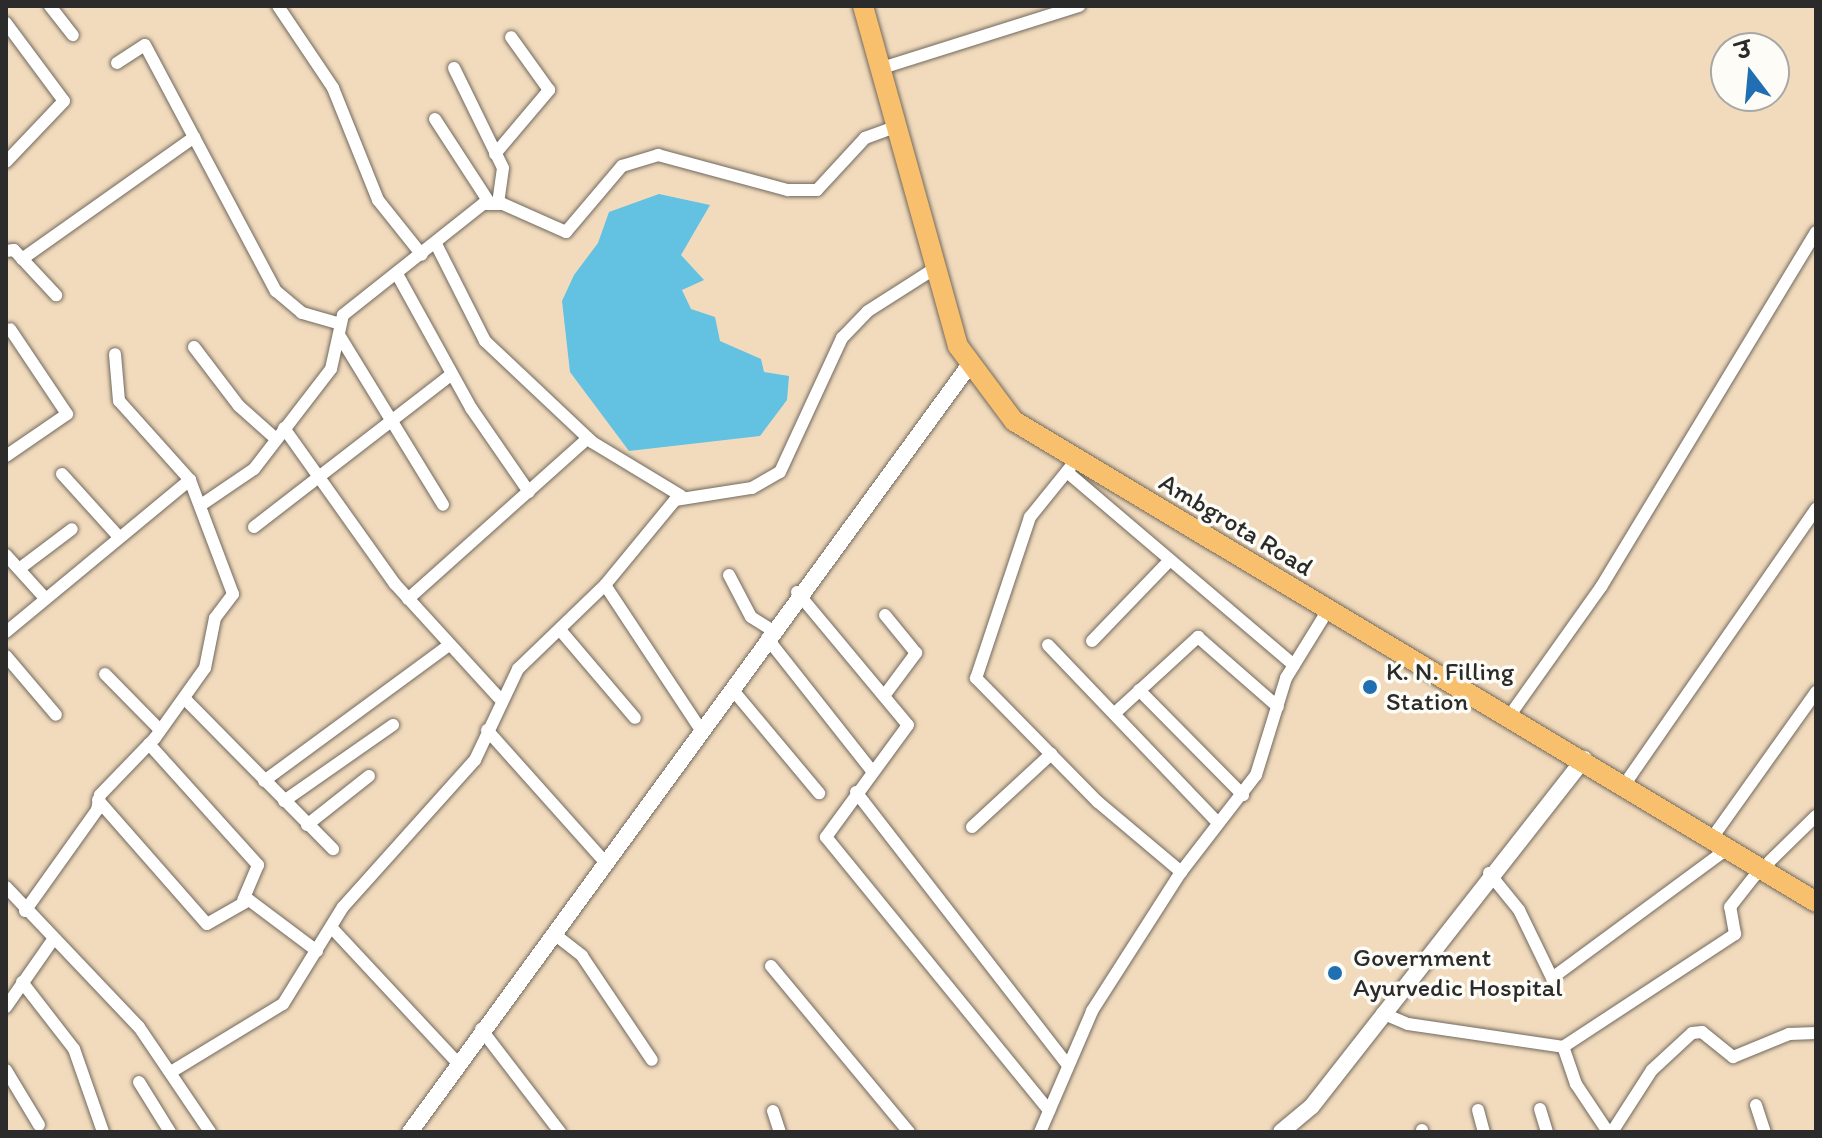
<!DOCTYPE html>
<meta charset="utf-8">
<style>
body{margin:0}
#map{position:relative;width:1822px;height:1138px;overflow:hidden;background:#f2dbbd;font-family:Itim,"Playpen Sans Deva",sans-serif}
div>[style]{position:absolute}
.water>*{inset:0;background:#63c1e1}
.roads{filter:drop-shadow(0 0 2px #71695e) drop-shadow(0 0 2px #71695e)}
.minor>*{height:12px;margin:-6px;padding:0 6px;transform-origin:6px;border-radius:6px;background:#fff}
.tertiary>*{height:16px;margin:-8px;padding:0 8px;transform-origin:8px;border-radius:8px;background:#fff}
.primary>*{height:20px;margin:-10px;padding:0 10px;transform-origin:10px;border-radius:10px;background:#f8bf6c}
.dots>*{width:22px;height:22px;translate:-50% -50%;box-sizing:border-box;border:4px solid #fdfcf7;border-radius:50%}
span{translate:-50% -50%;white-space:nowrap;text-align:center;line-height:1.15;-webkit-text-stroke:7px #fdfcf7;paint-order:stroke}
.street-label{font-size:26px;color:#2b2b2b}
.poi-label{font-size:26px;color:#2b2b2b}
.left{translate:0 -50%;text-align:left}
.frame{position:absolute;inset:0;border:8px solid #2b2b2b;pointer-events:none}
.north{position:absolute;left:1710px;top:32px;width:80px;height:80px;box-sizing:border-box;background:#fdfcf7;border:2px solid #a9a8a5;border-radius:50%;rotate:344deg;font-size:22px;font-weight:700;line-height:32px;text-align:center;color:#2b2b2b}
.north::after{content:'';display:block;margin:auto;width:28px;height:36px;background:#1f6fb2;clip-path:polygon(50% 0,100% 100%,50% 72%,0 100%)}
</style>
<div id="map">
<div class="water">
<i style="clip-path:polygon(659px 194px,710px 205px,681px 255px,704px 280px,682px 290px,691px 309px,715px 317px,720px 341px,761px 359px,764px 372px,789px 376px,787px 400px,760px 436px,629px 451px,570px 372px,562px 301px,574px 275px,598px 243px,609px 212px)"></i>
</div>
<div class="roads">
<div class="minor">
<i style="left:50px;top:6px;width:37px;rotate:52deg"></i>
<i style="left:278px;top:6px;width:99px;rotate:56.1deg"></i>
<i style="left:333px;top:88px;width:121px;rotate:68.1deg"></i>
<i style="left:378px;top:200px;width:70px;rotate:51.3deg"></i>
<i style="left:6px;top:23px;width:97px;rotate:53.4deg"></i>
<i style="left:64px;top:101px;width:84px;rotate:133.6deg"></i>
<i style="left:117px;top:63px;width:33px;rotate:-33deg"></i>
<i style="left:145px;top:45px;width:279px;rotate:62deg"></i>
<i style="left:276px;top:291px;width:34px;rotate:40deg"></i>
<i style="left:302px;top:313px;width:37px;rotate:16deg"></i>
<i style="left:454px;top:68px;width:111px;rotate:63.9deg"></i>
<i style="left:503px;top:168px;width:35px;rotate:98deg"></i>
<i style="left:879px;top:69px;width:210px;rotate:-17.5deg"></i>
<i style="left:435px;top:119px;width:99px;rotate:57deg"></i>
<i style="left:495px;top:154px;width:84px;rotate:-49.8deg"></i>
<i style="left:549px;top:90px;width:65px;rotate:-125.6deg"></i>
<i style="left:436px;top:244px;width:109px;rotate:63.2deg"></i>
<i style="left:485px;top:341px;width:147px;rotate:43.3deg"></i>
<i style="left:592px;top:442px;width:104px;rotate:31.2deg"></i>
<i style="left:6px;top:251px;width:8px;rotate:-7deg"></i>
<i style="left:14px;top:250px;width:62px;rotate:47deg"></i>
<i style="left:22px;top:259px;width:211px;rotate:-35.3deg"></i>
<i style="left:397px;top:274px;width:153px;rotate:61.1deg"></i>
<i style="left:471px;top:408px;width:102px;rotate:55.4deg"></i>
<i style="left:339px;top:335px;width:199px;rotate:58.5deg"></i>
<i style="left:194px;top:347px;width:74px;rotate:52.7deg"></i>
<i style="left:239px;top:406px;width:50px;rotate:41.7deg"></i>
<i style="left:284px;top:428px;width:191px;rotate:54.6deg"></i>
<i style="left:395px;top:584px;width:154px;rotate:47.6deg"></i>
<i style="left:6px;top:456px;width:74px;rotate:-34.5deg"></i>
<i style="left:67px;top:414px;width:102px;rotate:-123.8deg"></i>
<i style="left:1077px;top:459px;width:75px;rotate:129deg"></i>
<i style="left:1030px;top:517px;width:170px;rotate:108.5deg"></i>
<i style="left:976px;top:678px;width:174px;rotate:45.5deg"></i>
<i style="left:1098px;top:802px;width:109px;rotate:40.1deg"></i>
<i style="left:1181px;top:872px;width:123px;rotate:-52.3deg"></i>
<i style="left:1256px;top:775px;width:102px;rotate:-72.8deg"></i>
<i style="left:1286px;top:678px;width:80px;rotate:-58.3deg"></i>
<i style="left:1067px;top:472px;width:298px;rotate:40.4deg"></i>
<i style="left:62px;top:474px;width:85px;rotate:47.9deg"></i>
<i style="left:201px;top:505px;width:64px;rotate:-34.2deg"></i>
<i style="left:254px;top:469px;width:126px;rotate:-52.4deg"></i>
<i style="left:331px;top:369px;width:55px;rotate:-77.5deg"></i>
<i style="left:343px;top:315px;width:179px;rotate:-38.4deg"></i>
<i style="left:483px;top:204px;width:20px"></i>
<i style="left:503px;top:204px;width:69px;rotate:24deg"></i>
<i style="left:566px;top:232px;width:87px;rotate:-49.7deg"></i>
<i style="left:622px;top:166px;width:38px;rotate:-17deg"></i>
<i style="left:658px;top:155px;width:135px;rotate:15.1deg"></i>
<i style="left:788px;top:190px;width:29px"></i>
<i style="left:817px;top:190px;width:71px;rotate:-47.3deg"></i>
<i style="left:865px;top:138px;width:33px;rotate:-20deg"></i>
<i style="left:254px;top:527px;width:249px;rotate:-37.7deg"></i>
<i style="left:6px;top:555px;width:55px;rotate:47.9deg"></i>
<i style="left:19px;top:569px;width:66px;rotate:-37deg"></i>
<i style="left:729px;top:575px;width:47px;rotate:62.4deg"></i>
<i style="left:751px;top:617px;width:25px;rotate:32deg"></i>
<i style="left:605px;top:585px;width:174px;rotate:56.5deg"></i>
<i style="left:797px;top:592px;width:173px;rotate:50.2deg"></i>
<i style="left:908px;top:725px;width:139px;rotate:126.2deg"></i>
<i style="left:826px;top:837px;width:353px;rotate:50.8deg"></i>
<i style="left:408px;top:599px;width:241px;rotate:-41.8deg"></i>
<i style="left:561px;top:631px;width:114px;rotate:49.6deg"></i>
<i style="left:6px;top:632px;width:239px;rotate:-39.6deg"></i>
<i style="left:767px;top:638px;width:169px;rotate:51.7deg"></i>
<i style="left:1092px;top:641px;width:110px;rotate:-46.1deg"></i>
<i style="left:1048px;top:645px;width:246px;rotate:46.3deg"></i>
<i style="left:6px;top:656px;width:77px;rotate:49.7deg"></i>
<i style="left:105px;top:674px;width:78px;rotate:45.5deg"></i>
<i style="left:732px;top:689px;width:136px;rotate:50.1deg"></i>
<i style="left:1139px;top:690px;width:148px;rotate:45.3deg"></i>
<i style="left:884px;top:696px;width:54px;rotate:-53.3deg"></i>
<i style="left:916px;top:653px;width:49px;rotate:-129.2deg"></i>
<i style="left:185px;top:699px;width:211px;rotate:45.4deg"></i>
<i style="left:1115px;top:713px;width:113px;rotate:-42.5deg"></i>
<i style="left:1198px;top:637px;width:106px;rotate:41.2deg"></i>
<i style="left:1510px;top:715px;width:157px;rotate:-54.6deg"></i>
<i style="left:1601px;top:587px;width:415px;rotate:-58.8deg"></i>
<i style="left:487px;top:730px;width:180px;rotate:48.2deg"></i>
<i style="left:149px;top:744px;width:163px;rotate:48deg"></i>
<i style="left:258px;top:865px;width:38px;rotate:113deg"></i>
<i style="left:1629px;top:778px;width:328px;rotate:-55.2deg"></i>
<i style="left:264px;top:781px;width:228px;rotate:-36.3deg"></i>
<i style="left:856px;top:792px;width:344px;rotate:52.2deg"></i>
<i style="left:98px;top:800px;width:165px;rotate:48.7deg"></i>
<i style="left:207px;top:924px;width:48px;rotate:-29.7deg"></i>
<i style="left:249px;top:900px;width:85px;rotate:36.9deg"></i>
<i style="left:284px;top:801px;width:133px;rotate:-34.9deg"></i>
<i style="left:307px;top:825px;width:79px;rotate:-38.3deg"></i>
<i style="left:972px;top:827px;width:108px;rotate:-42.7deg"></i>
<i style="left:1717px;top:831px;width:171px;rotate:-54.5deg"></i>
<i style="left:1769px;top:862px;width:66px;rotate:-44.4deg"></i>
<i style="left:1489px;top:873px;width:48px;rotate:51deg"></i>
<i style="left:1519px;top:910px;width:76px;rotate:64.1deg"></i>
<i style="left:1552px;top:978px;width:217px;rotate:-36.4deg"></i>
<i style="left:6px;top:887px;width:193px;rotate:46.5deg"></i>
<i style="left:139px;top:1027px;width:127px;rotate:55.9deg"></i>
<i style="left:25px;top:911px;width:124px;rotate:-54.5deg"></i>
<i style="left:97px;top:810px;width:15px;rotate:-79deg"></i>
<i style="left:100px;top:795px;width:79px;rotate:-46deg"></i>
<i style="left:155px;top:738px;width:86px;rotate:-54.5deg"></i>
<i style="left:205px;top:668px;width:51px;rotate:-78.7deg"></i>
<i style="left:215px;top:618px;width:30px;rotate:-53deg"></i>
<i style="left:233px;top:594px;width:122px;rotate:-110.7deg"></i>
<i style="left:190px;top:480px;width:106px;rotate:-131.9deg"></i>
<i style="left:119px;top:401px;width:47px;rotate:-94.9deg"></i>
<i style="left:331px;top:927px;width:185px;rotate:47deg"></i>
<i style="left:553px;top:933px;width:37px;rotate:38deg"></i>
<i style="left:582px;top:956px;width:125px;rotate:56.1deg"></i>
<i style="left:771px;top:966px;width:216px;rotate:50.3deg"></i>
<i style="left:22px;top:982px;width:85px;rotate:52.2deg"></i>
<i style="left:74px;top:1049px;width:88px;rotate:70.7deg"></i>
<i style="left:6px;top:1007px;width:80px;rotate:-55.1deg"></i>
<i style="left:1382px;top:1013px;width:28px;rotate:23deg"></i>
<i style="left:1408px;top:1024px;width:157px;rotate:8.4deg"></i>
<i style="left:481px;top:1029px;width:130px;rotate:52.5deg"></i>
<i style="left:6px;top:1070px;width:64px;rotate:59deg"></i>
<i style="left:171px;top:1072px;width:131px;rotate:-31.3deg"></i>
<i style="left:283px;top:1004px;width:114px;rotate:-58.3deg"></i>
<i style="left:343px;top:907px;width:198px;rotate:-48.1deg"></i>
<i style="left:475px;top:760px;width:101px;rotate:-64.7deg"></i>
<i style="left:518px;top:669px;width:121px;rotate:-44deg"></i>
<i style="left:605px;top:585px;width:110px;rotate:-50.5deg"></i>
<i style="left:675px;top:500px;width:78px;rotate:-8.9deg"></i>
<i style="left:752px;top:488px;width:32px;rotate:-30deg"></i>
<i style="left:780px;top:472px;width:148px;rotate:-65.2deg"></i>
<i style="left:842px;top:338px;width:37px;rotate:-46deg"></i>
<i style="left:868px;top:311px;width:78px;rotate:-32.5deg"></i>
<i style="left:139px;top:1082px;width:59px;rotate:58.2deg"></i>
<i style="left:1756px;top:1105px;width:28px;rotate:72deg"></i>
<i style="left:1540px;top:1109px;width:24px;rotate:73deg"></i>
<i style="left:1478px;top:1110px;width:23px;rotate:75deg"></i>
<i style="left:773px;top:1111px;width:22px;rotate:72deg"></i>
<i style="left:1422px;top:1130px;width:2px;rotate:90deg"></i>
<i style="left:1040px;top:1132px;width:132px;rotate:-66.7deg"></i>
<i style="left:1092px;top:1011px;width:165px;rotate:-57.4deg"></i>
<i style="left:1608px;top:1132px;width:58px;rotate:-123.7deg"></i>
<i style="left:1576px;top:1084px;width:39px;rotate:-109deg"></i>
<i style="left:1563px;top:1047px;width:206px;rotate:-33.3deg"></i>
<i style="left:1735px;top:934px;width:27px;rotate:-100deg"></i>
<i style="left:1730px;top:907px;width:48px;rotate:-51.7deg"></i>
<i style="left:1612px;top:1132px;width:74px;rotate:-57.2deg"></i>
<i style="left:1652px;top:1070px;width:54px;rotate:-42.8deg"></i>
<i style="left:1692px;top:1033px;width:10px;rotate:-6deg"></i>
<i style="left:1702px;top:1032px;width:40px;rotate:39deg"></i>
<i style="left:1733px;top:1057px;width:61px;rotate:-22.3deg"></i>
<i style="left:1789px;top:1034px;width:27px;rotate:-2deg"></i>
</div>
<div class="tertiary">
<i style="left:410px;top:1132px;width:947px;rotate:-53.89deg"></i>
<i style="left:1281px;top:1132px;width:40px;rotate:-40deg"></i>
<i style="left:1312px;top:1106px;width:441px;rotate:-51.9deg"></i>
</div>
<div class="primary">
<i style="left:863px;top:6px;width:353px;rotate:74.4deg"></i>
<i style="left:958px;top:346px;width:94px;rotate:53.3deg"></i>
<i style="left:1014px;top:421px;width:935px;rotate:30.95deg"></i>
</div>
</div>
<div class="dots">
<i style="left:1370px;top:687px;background:#1f6fb2"></i>
<i style="left:1335px;top:973px;background:#1f6fb2"></i>
</div>
<div class="street-label">
<span style="left:1236px;top:525px;rotate:31deg">Ambgrota Road</span>
</div>
<div class="poi-label">
<span class="left" style="left:1386px;top:687px">K. N. Filling<br>Station</span>
<span class="left" style="left:1353px;top:973px">Government<br>Ayurvedic Hospital</span>
</div>
<div class="frame"></div>
<div class="north">उ</div>
</div>
